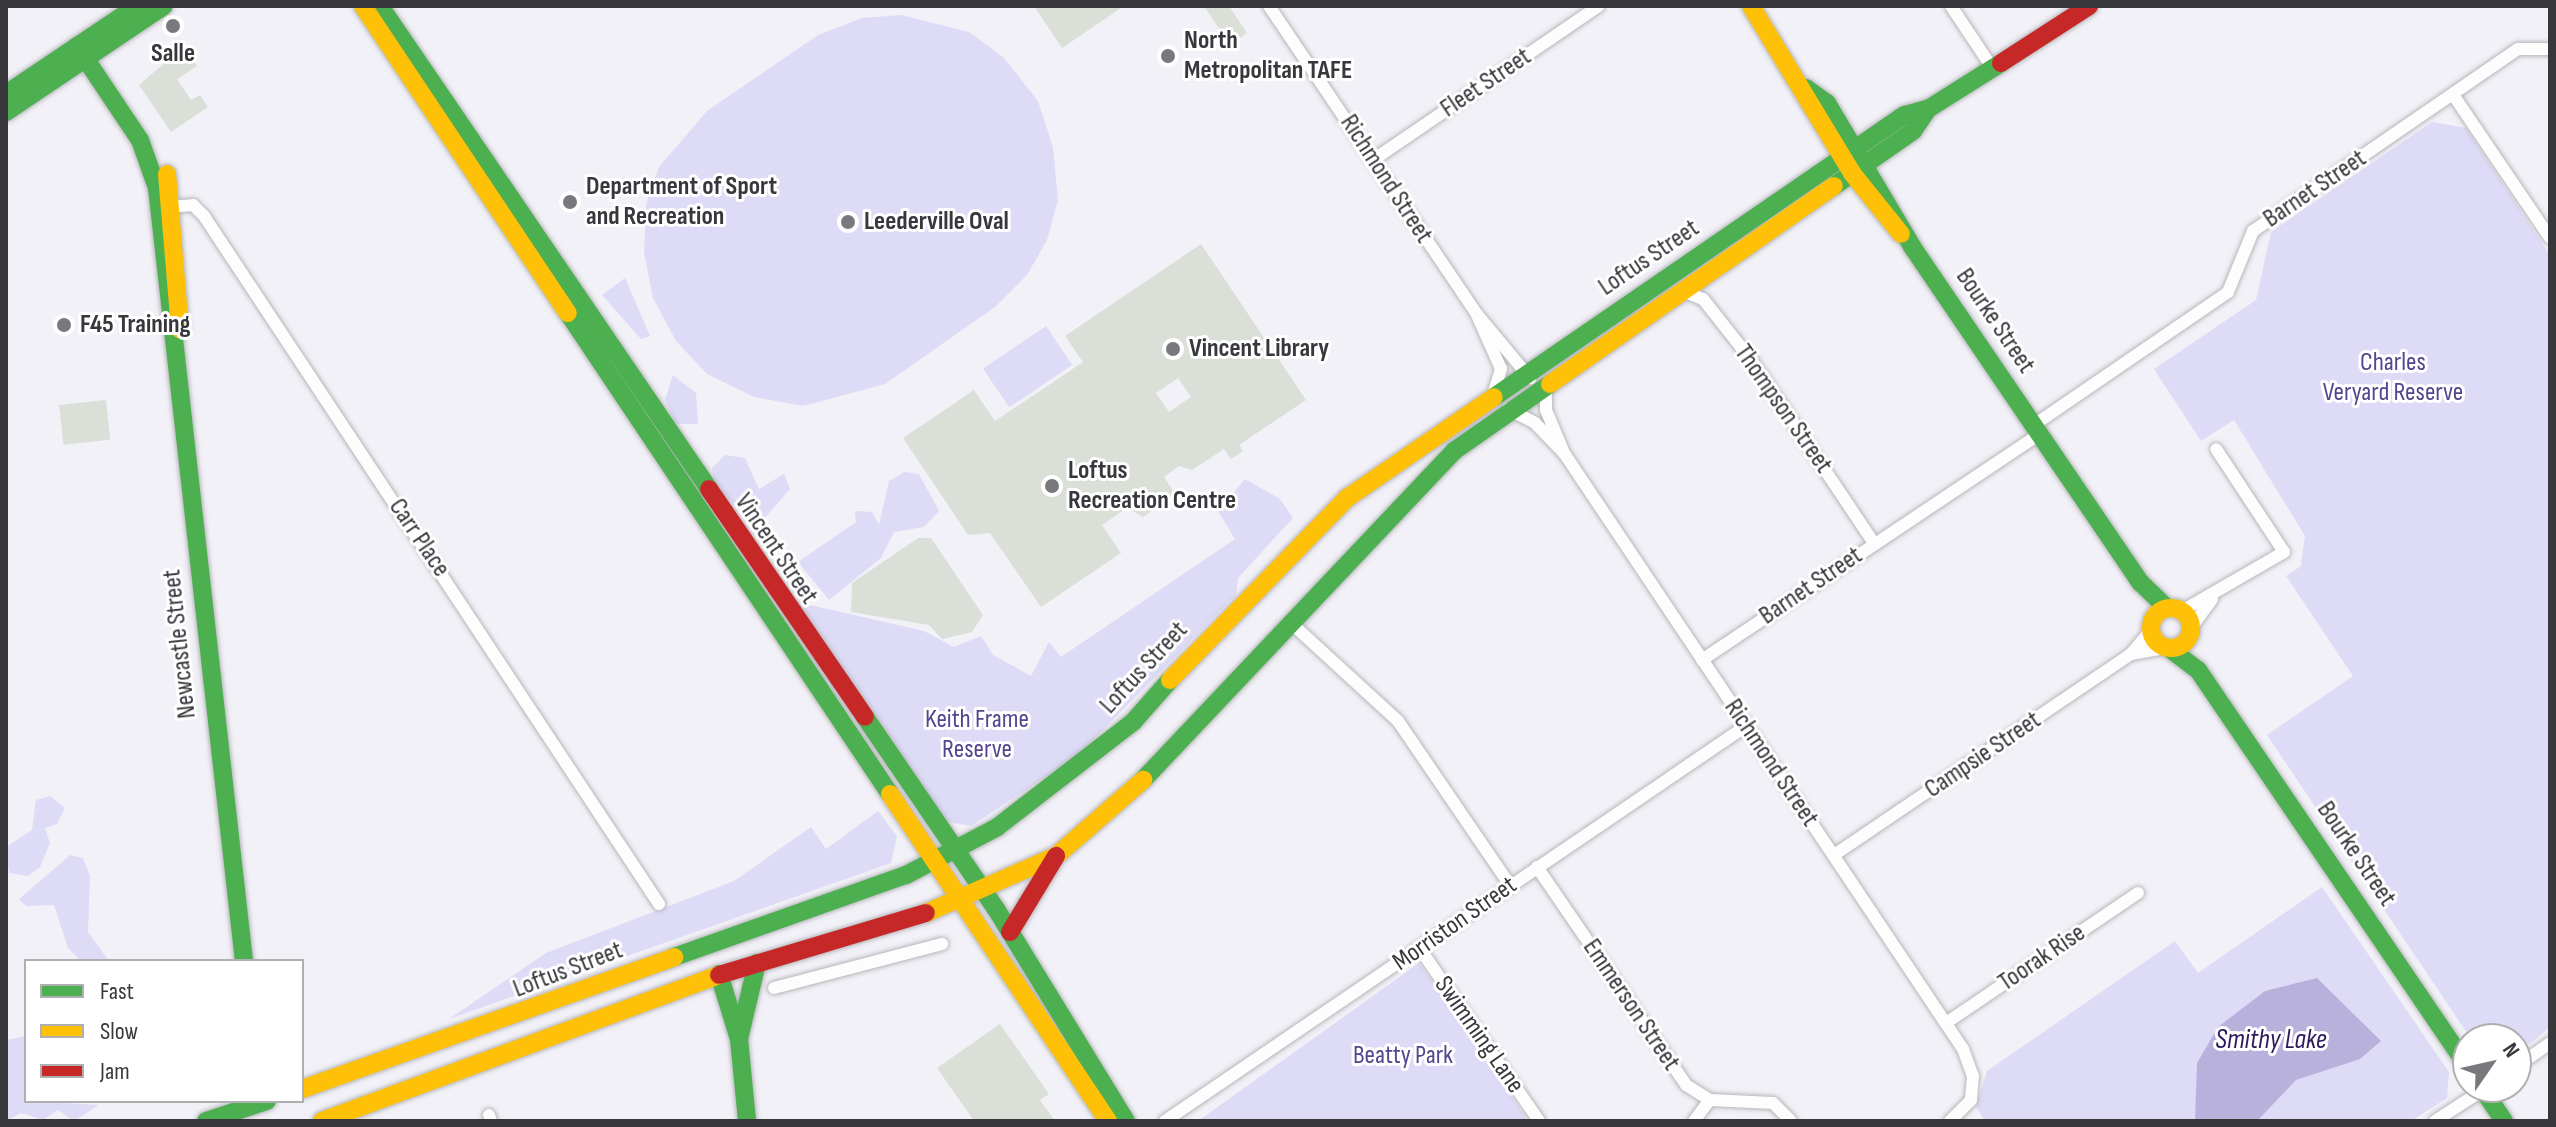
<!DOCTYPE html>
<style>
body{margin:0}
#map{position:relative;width:2556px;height:1127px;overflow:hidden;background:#f1f1f7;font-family:"Sofia Sans Condensed",sans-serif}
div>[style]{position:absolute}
.green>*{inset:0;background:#dedbf7;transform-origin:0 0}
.water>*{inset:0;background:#b8b1dc}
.building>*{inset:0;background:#dae0d8;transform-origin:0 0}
.roads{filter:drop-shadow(0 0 2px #b7b7bb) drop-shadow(0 0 2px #b7b7bb)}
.street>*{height:12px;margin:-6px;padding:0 6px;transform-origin:6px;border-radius:6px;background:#fdfdfe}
.fast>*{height:18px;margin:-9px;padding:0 9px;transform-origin:9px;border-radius:9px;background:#4caf50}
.slow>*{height:18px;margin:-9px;padding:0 9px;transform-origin:9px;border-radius:9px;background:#ffc107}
.slow>.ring{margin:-9px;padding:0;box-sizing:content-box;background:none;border:18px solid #ffc107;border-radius:50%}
.jam>*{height:18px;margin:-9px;padding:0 9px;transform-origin:9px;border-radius:9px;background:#c62828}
.dots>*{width:22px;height:22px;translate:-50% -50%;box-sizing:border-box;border:4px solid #fff;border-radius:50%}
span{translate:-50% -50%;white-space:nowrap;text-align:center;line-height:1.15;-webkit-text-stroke:6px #fff;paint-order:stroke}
.poi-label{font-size:26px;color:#38373c;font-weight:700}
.left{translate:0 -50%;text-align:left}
.street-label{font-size:26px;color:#38373c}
.park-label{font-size:26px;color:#55458e}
.water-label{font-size:28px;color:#2e1a5f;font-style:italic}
.frame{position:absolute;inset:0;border:8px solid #38373c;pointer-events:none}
.legend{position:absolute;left:24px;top:959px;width:280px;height:144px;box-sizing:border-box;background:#fff;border:2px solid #afafb1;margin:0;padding:10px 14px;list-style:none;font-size:24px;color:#38373c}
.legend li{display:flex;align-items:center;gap:16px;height:40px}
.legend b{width:40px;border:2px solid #afafb1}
.north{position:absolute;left:2452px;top:1023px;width:80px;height:80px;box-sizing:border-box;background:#fff;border:2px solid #afafb1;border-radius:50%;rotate:56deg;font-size:22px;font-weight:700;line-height:32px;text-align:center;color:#38373c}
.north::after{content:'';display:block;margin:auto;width:28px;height:36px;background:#79787d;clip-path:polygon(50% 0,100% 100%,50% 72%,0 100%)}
</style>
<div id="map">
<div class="green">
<i style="clip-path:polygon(901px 15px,969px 32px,1003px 57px,1038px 101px,1053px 147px,1058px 200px,1047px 240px,1027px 275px,995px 307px,885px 384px,803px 406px,754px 397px,707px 374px,676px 341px,653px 298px,644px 253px,646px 205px,659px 167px,707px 111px,818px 35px,862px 18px)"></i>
<i style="clip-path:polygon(2432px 122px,2466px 128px,2550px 255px,2550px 1027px,2516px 1055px,2516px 1039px,2471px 1039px,2267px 735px,2353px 676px,2286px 576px,2301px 566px,2305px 536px,2234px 420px,2201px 441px,2154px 369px,2256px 300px,2271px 232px)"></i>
<i style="clip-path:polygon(625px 278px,650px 336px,641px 339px,602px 295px)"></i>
<i style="left:1046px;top:326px;width:47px;height:76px;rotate:56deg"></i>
<i style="clip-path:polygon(673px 375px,696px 393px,698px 424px,675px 424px,665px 400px)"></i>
<i style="clip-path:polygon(725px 455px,745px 458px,759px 489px,784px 474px,790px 489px,756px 528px,715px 484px,712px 468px)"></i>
<i style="clip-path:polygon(904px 472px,919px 474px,939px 511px,924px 527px,894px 532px,881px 558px,829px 600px,798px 562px,856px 522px,855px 511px,872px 512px,879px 525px,889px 481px)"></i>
<i style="clip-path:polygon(1245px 479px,1280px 499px,1293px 518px,1238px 578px,1236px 595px,1076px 757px,971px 826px,947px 822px,784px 599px,924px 631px,954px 647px,981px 636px,993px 655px,1031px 676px,1049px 642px,1061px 657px,1235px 539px,1218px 511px)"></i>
<i style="clip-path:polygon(50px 796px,65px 808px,57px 824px,45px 828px,50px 843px,40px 867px,28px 876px,9px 873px,6px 847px,32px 830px,36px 800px)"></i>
<i style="clip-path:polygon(878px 811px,897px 836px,891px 863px,449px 1019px,546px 953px,734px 881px,811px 827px,826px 849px)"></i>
<i style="clip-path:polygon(70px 855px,83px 858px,90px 876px,88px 932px,109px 961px,81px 961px,68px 948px,54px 905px,26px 906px,19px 899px)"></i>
<i style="clip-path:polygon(2322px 887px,2449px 1072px,2447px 1098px,2411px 1121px,1985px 1121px,1976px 1107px,1987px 1071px,2175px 941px,2198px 973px)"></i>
<i style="clip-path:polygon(1419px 963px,1528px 1121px,1198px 1121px)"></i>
<i style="clip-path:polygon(26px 1036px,26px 1101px,99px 1105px,74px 1121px,58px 1110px,43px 1120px,21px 1113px,6px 1121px,6px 1040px)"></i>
</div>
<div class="water">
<i style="clip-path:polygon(2317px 978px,2381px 1041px,2360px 1059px,2296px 1080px,2257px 1121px,2195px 1121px,2197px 1063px,2218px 1027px,2265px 991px)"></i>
</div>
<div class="building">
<i style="clip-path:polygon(1034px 6px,1124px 6px,1062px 48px)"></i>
<i style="clip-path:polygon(1204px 6px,1229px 6px,1247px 33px,1230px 45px)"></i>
<i style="clip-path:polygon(184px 46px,197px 66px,177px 79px,191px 100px,200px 95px,208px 107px,171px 132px,139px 85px)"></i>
<i style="clip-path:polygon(evenodd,1201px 244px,1306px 400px,1239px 445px,1243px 451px,1231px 459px,1224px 449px,1192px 470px,1179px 466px,1164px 477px,1176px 495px,1143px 517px,1127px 508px,1102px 525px,1121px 553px,1041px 607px,990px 533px,968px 535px,903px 438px,974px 390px,995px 421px,1083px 362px,1065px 336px,1201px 244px,1178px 378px,1191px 397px,1169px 412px,1156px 393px,1178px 378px)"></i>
<i style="left:106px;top:400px;width:40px;height:47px;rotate:84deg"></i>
<i style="clip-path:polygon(918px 538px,931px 538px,983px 615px,972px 632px,942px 639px,929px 625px,851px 612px,852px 583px)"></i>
<i style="clip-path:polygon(1000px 1024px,1049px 1094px,1040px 1100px,1055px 1121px,974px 1121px,937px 1068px)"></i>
</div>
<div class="roads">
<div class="street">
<i style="left:1269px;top:6px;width:370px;rotate:56deg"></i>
<i style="left:1476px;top:313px;width:85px;rotate:50.3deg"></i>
<i style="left:1951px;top:6px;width:76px;rotate:56.3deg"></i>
<i style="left:2454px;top:96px;width:171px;rotate:55.9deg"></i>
<i style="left:1373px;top:160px;width:273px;rotate:-34.3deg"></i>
<i style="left:166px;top:207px;width:27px;rotate:-4deg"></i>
<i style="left:193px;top:205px;width:16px;rotate:45deg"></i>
<i style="left:204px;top:216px;width:825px;rotate:56.52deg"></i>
<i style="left:1682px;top:291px;width:22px;rotate:21deg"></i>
<i style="left:1703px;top:299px;width:79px;rotate:51.7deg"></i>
<i style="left:1752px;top:361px;width:219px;rotate:56.2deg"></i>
<i style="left:1477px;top:315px;width:59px;rotate:66deg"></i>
<i style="left:1501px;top:369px;width:24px;rotate:107deg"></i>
<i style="left:1546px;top:385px;width:25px;rotate:90deg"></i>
<i style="left:1546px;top:410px;width:47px;rotate:67.3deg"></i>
<i style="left:1508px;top:409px;width:30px;rotate:27deg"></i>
<i style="left:1535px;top:423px;width:42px;rotate:46deg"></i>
<i style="left:1564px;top:453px;width:717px;rotate:56.2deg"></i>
<i style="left:1963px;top:1049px;width:29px;rotate:70deg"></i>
<i style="left:1973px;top:1076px;width:24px;rotate:95deg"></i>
<i style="left:1971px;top:1100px;width:30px;rotate:135deg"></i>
<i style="left:2034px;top:425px;width:235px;rotate:-34.4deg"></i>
<i style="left:2228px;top:292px;width:66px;rotate:-67.7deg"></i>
<i style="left:2253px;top:231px;width:321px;rotate:-34.5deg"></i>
<i style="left:2518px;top:49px;width:32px"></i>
<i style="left:2182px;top:611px;width:118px;rotate:-30deg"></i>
<i style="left:2284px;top:552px;width:123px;rotate:-123.4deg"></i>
<i style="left:1291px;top:623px;width:145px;rotate:42.5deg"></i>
<i style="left:1398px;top:721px;width:199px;rotate:55.7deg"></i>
<i style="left:2191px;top:628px;width:36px;rotate:-54deg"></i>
<i style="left:2131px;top:654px;width:34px;rotate:-10deg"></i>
<i style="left:1702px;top:660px;width:407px;rotate:-33.8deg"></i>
<i style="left:1834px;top:855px;width:359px;rotate:-34.1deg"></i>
<i style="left:2131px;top:654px;width:30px;rotate:-50deg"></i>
<i style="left:1537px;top:867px;width:264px;rotate:55.6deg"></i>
<i style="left:1686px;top:1085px;width:28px;rotate:32deg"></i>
<i style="left:1710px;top:1100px;width:63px;rotate:2.7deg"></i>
<i style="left:1773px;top:1103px;width:25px;rotate:45deg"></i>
<i style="left:1420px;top:949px;width:209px;rotate:55.3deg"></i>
<i style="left:774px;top:988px;width:174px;rotate:-14.7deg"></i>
<i style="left:1946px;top:1023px;width:232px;rotate:-34.1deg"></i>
<i style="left:2516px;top:1067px;width:42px;rotate:-35.2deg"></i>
<i style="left:489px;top:1115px;width:6px;rotate:72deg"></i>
<i style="left:1165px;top:1121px;width:703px;rotate:-34.21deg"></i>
<i style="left:1694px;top:1121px;width:26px;rotate:-53deg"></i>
<i style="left:2435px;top:1121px;width:61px;rotate:-32.9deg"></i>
</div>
<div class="fast">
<i style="left:380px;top:6px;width:584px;rotate:55.74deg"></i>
<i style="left:77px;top:46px;width:113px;rotate:56.2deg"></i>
<i style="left:140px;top:140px;width:51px;rotate:70.5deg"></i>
<i style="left:157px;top:188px;width:778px;rotate:83.58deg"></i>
<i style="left:1806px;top:88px;width:26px;rotate:36deg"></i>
<i style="left:1827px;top:103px;width:169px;rotate:59.3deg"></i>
<i style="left:1913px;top:248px;width:405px;rotate:55.8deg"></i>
<i style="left:2141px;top:583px;width:36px;rotate:44deg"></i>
<i style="left:6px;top:94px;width:158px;rotate:-33.9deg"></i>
<i style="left:6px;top:112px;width:190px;rotate:-33.9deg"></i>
<i style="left:1834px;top:186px;width:96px;rotate:-34.8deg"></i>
<i style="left:1913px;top:131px;width:27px;rotate:-56deg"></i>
<i style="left:568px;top:313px;width:579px;rotate:56.2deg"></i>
<i style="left:1494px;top:397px;width:498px;rotate:-34.5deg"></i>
<i style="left:1905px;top:115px;width:24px;rotate:-15deg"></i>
<i style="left:1928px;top:109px;width:86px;rotate:-32.2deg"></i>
<i style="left:2170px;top:649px;width:35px;rotate:37deg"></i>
<i style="left:2198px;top:670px;width:481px;rotate:55.8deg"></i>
<i style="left:865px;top:717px;width:232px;rotate:55.7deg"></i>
<i style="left:996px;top:909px;width:249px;rotate:58.5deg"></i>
<i style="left:1143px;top:780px;width:453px;rotate:-46.6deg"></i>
<i style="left:1454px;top:451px;width:117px;rotate:-34.9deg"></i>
<i style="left:674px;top:957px;width:246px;rotate:-19.5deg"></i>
<i style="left:906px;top:875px;width:102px;rotate:-27.6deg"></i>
<i style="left:996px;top:828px;width:173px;rotate:-37.7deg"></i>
<i style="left:1133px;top:722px;width:56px;rotate:-48.6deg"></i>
<i style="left:719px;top:974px;width:68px;rotate:72.9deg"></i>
<i style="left:739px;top:1039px;width:82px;rotate:84.4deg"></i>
<i style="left:739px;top:1039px;width:78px;rotate:-76.7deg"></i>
<i style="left:2481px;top:1087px;width:41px;rotate:55.9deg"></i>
<i style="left:206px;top:1121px;width:64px;rotate:-18.2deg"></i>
</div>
<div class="slow">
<i style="left:363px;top:6px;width:369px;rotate:56.3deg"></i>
<i style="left:1751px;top:6px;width:195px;rotate:58.8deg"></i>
<i style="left:1852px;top:173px;width:78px;rotate:51.2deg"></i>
<i style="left:167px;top:174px;width:156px;rotate:85.2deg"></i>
<i style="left:1550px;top:384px;width:346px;rotate:-34.9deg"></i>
<i class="ring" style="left:2151px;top:608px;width:22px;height:22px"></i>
<i style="left:1170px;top:680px;width:254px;rotate:-45.8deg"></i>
<i style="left:1347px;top:498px;width:178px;rotate:-34.5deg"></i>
<i style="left:890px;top:794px;width:393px;rotate:56.3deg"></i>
<i style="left:926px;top:913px;width:142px;rotate:-23.7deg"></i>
<i style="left:1056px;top:856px;width:116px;rotate:-41.1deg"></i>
<i style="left:302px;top:1089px;width:395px;rotate:-19.5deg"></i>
<i style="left:322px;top:1121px;width:423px;rotate:-20.2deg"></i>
</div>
<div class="jam">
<i style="left:2001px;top:63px;width:105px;rotate:-32.9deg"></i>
<i style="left:709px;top:489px;width:276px;rotate:55.6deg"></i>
<i style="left:1010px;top:932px;width:89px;rotate:-58.8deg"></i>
<i style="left:719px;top:975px;width:216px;rotate:-16.7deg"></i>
</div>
</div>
<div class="dots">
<i style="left:173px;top:26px;background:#79787d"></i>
<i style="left:1168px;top:56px;background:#79787d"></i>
<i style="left:570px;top:202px;background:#79787d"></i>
<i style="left:848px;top:222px;background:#79787d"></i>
<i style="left:64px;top:325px;background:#79787d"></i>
<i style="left:1173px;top:349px;background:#79787d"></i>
<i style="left:1052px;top:486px;background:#79787d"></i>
</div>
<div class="poi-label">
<span class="left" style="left:1184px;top:56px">North<br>Metropolitan TAFE</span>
<span style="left:173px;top:54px">Salle</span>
<span class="left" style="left:586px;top:202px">Department of Sport<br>and Recreation</span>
<span class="left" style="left:864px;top:222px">Leederville Oval</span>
<span class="left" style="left:80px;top:325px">F45 Training</span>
<span class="left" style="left:1189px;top:349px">Vincent Library</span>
<span class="left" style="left:1068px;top:486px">Loftus<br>Recreation Centre</span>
</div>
<div class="street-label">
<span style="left:1486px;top:83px;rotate:-34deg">Fleet Street</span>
<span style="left:1386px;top:179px;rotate:57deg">Richmond Street</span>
<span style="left:2315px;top:189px;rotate:-34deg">Barnet Street</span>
<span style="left:1649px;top:258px;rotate:-34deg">Loftus Street</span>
<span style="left:1995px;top:321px;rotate:56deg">Bourke Street</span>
<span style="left:1783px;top:409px;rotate:55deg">Thompson Street</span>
<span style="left:419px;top:538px;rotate:56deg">Carr Place</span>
<span style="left:776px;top:549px;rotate:56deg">Vincent Street</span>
<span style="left:1811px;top:586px;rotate:-34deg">Barnet Street</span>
<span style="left:180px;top:644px;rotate:-96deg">Newcastle Street</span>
<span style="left:1144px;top:668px;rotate:-47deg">Loftus Street</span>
<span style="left:1983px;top:755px;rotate:-34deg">Campsie Street</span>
<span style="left:1771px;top:763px;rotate:56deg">Richmond Street</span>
<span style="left:2356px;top:854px;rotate:56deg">Bourke Street</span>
<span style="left:1455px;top:924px;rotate:-35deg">Morriston Street</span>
<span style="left:2042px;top:958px;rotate:-34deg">Toorak Rise</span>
<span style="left:568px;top:970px;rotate:-21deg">Loftus Street</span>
<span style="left:1631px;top:1005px;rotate:56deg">Emmerson Street</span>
<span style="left:1479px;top:1035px;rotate:55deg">Swimming Lane</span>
</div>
<div class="park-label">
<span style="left:2393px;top:378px">Charles<br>Veryard Reserve</span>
<span style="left:977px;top:735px">Keith Frame<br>Reserve</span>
<span style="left:1403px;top:1056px">Beatty Park</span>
</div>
<div class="water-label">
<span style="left:2271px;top:1040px">Smithy Lake</span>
</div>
<div class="frame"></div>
<ul class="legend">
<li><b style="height:10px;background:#4caf50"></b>Fast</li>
<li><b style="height:10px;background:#ffc107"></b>Slow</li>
<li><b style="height:10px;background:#c62828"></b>Jam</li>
</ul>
<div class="north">N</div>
</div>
